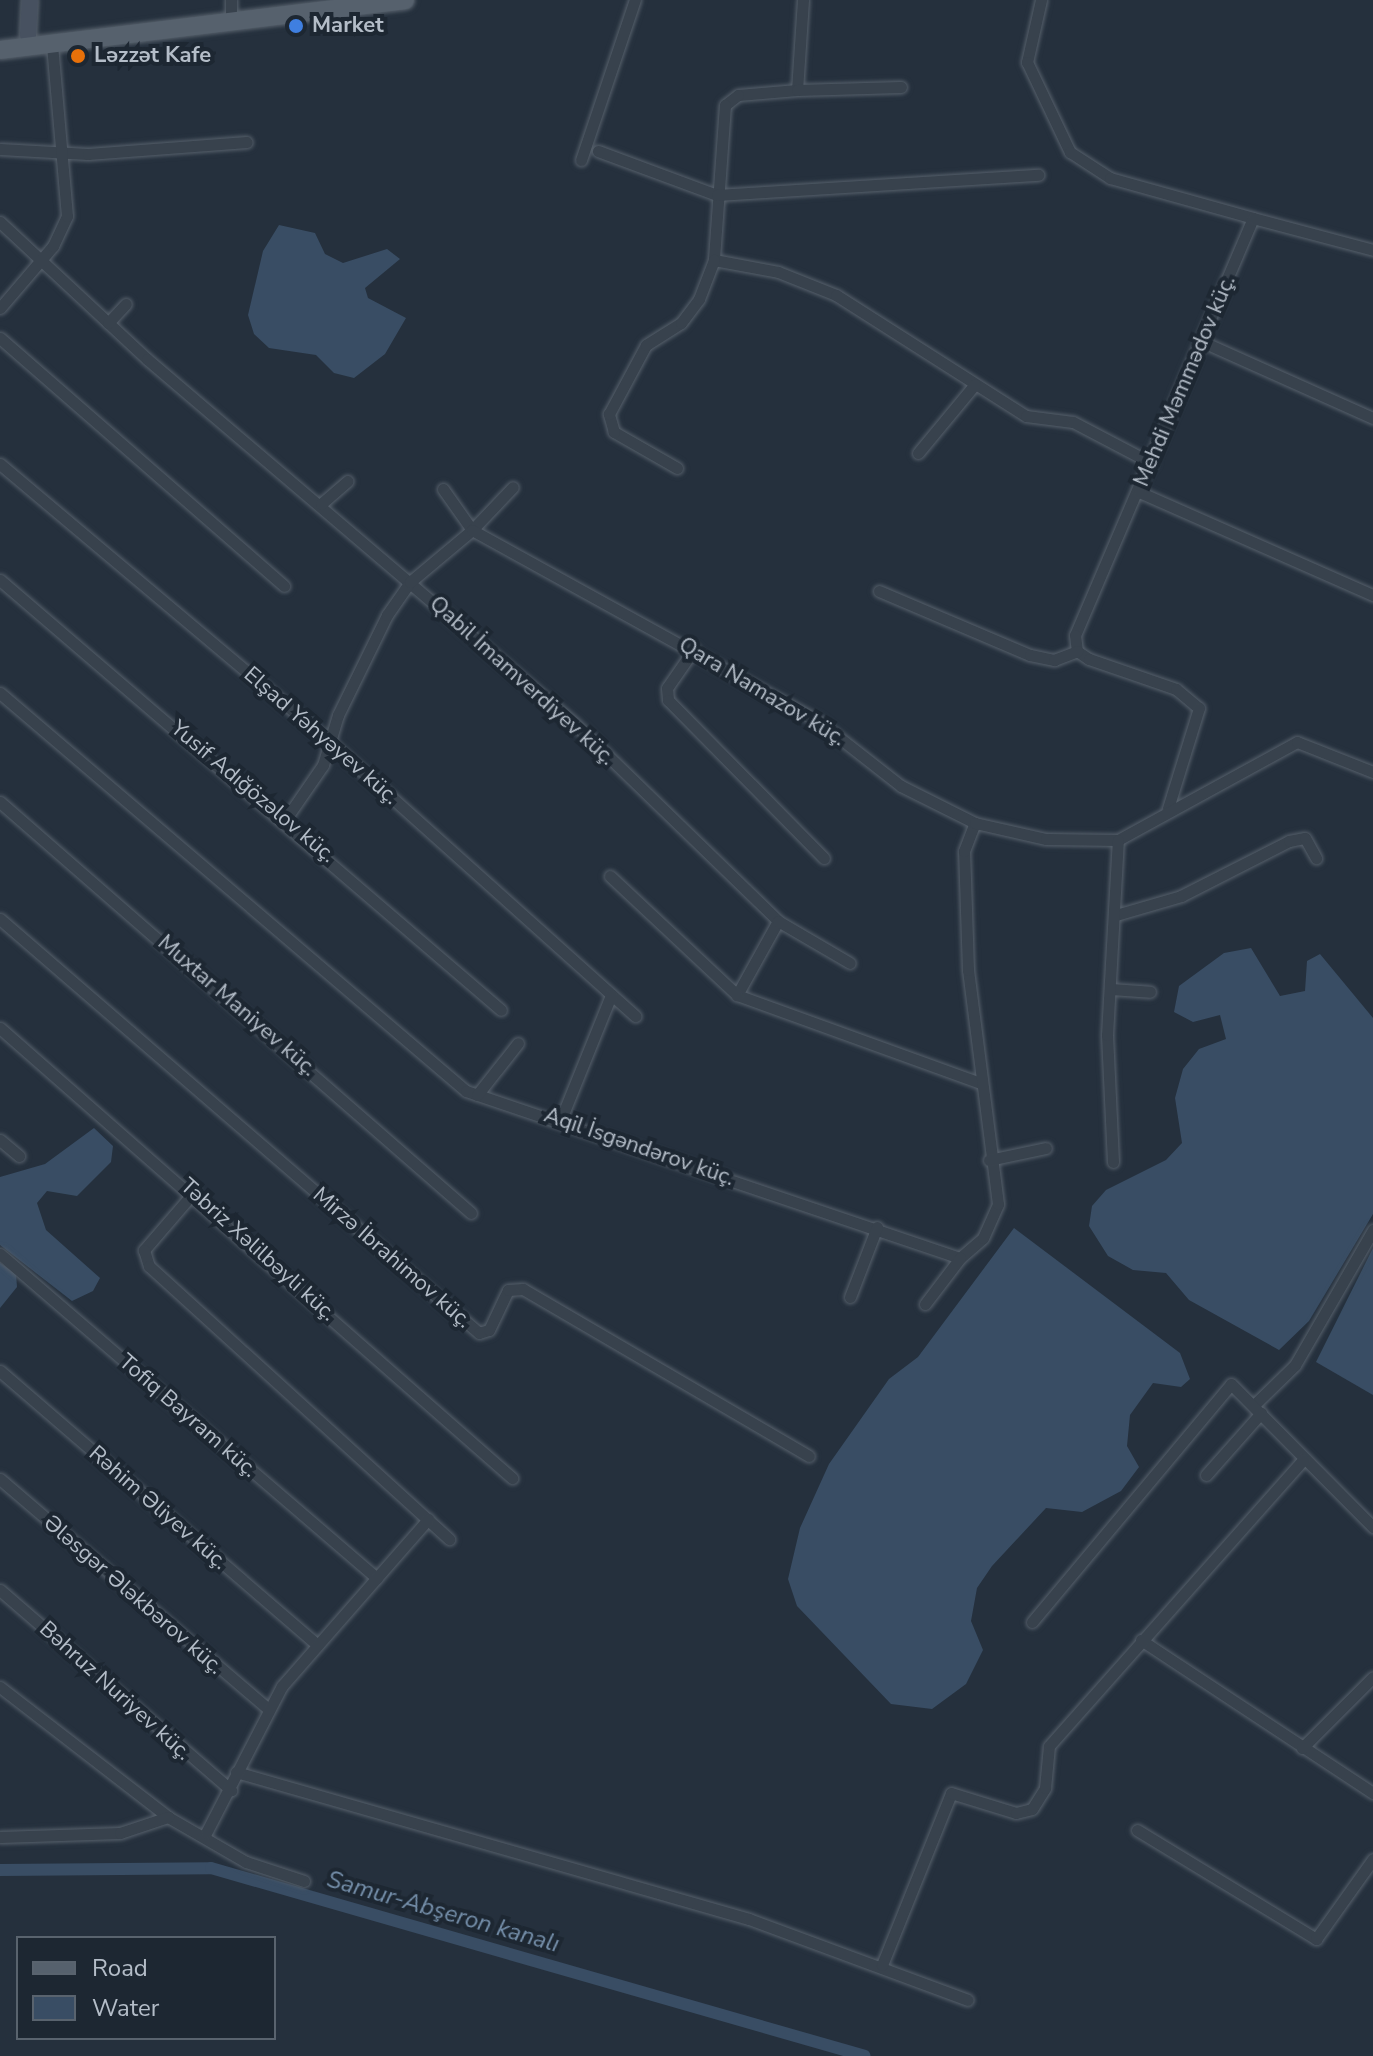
<!DOCTYPE html>
<meta charset="utf-8">
<style>
body{margin:0}
#map{position:relative;width:1373px;height:2056px;overflow:hidden;background:#25303d;font-family:"Nunito Sans",sans-serif}
div>[style]{position:absolute}
.water>*{inset:0;background:#394d64}
.canal>*{height:12px;margin:-6px;padding:0 6px;transform-origin:6px;border-radius:6px;background:#394d64}
.roads{filter:drop-shadow(0 0 2px #56606b) drop-shadow(0 0 2px #56606b)}
.street>*{height:11px;margin:-5.5px;padding:0 5.5px;transform-origin:5.5px;border-radius:5.5px;background:#38424d}
.secondary>*{height:16px;margin:-8px;padding:0 8px;transform-origin:8px;border-radius:8px;background:#475160}
.primary>*{height:18px;margin:-9px;padding:0 9px;transform-origin:9px;border-radius:9px;background:#56616d}
.dots>*{width:22px;height:22px;translate:-50% -50%;box-sizing:border-box;border:4px solid #1d2732;border-radius:50%}
span{translate:-50% -50%;white-space:nowrap;text-align:center;line-height:1.15;-webkit-text-stroke:8px #1d2732;paint-order:stroke}
.poi-label{font-size:22px;color:#b4bdc8;font-weight:700}
.left{translate:0 -50%;text-align:left}
.street-label{font-size:22px;color:#b4bdc8}
.water-label{font-size:24px;color:#758faa;font-style:italic}
.legend{position:absolute;left:16px;top:1936px;width:260px;height:104px;box-sizing:border-box;background:#1d2732;border:2px solid #59636e;margin:0;padding:10px 14px;list-style:none;font-size:24px;color:#b4bdc8}
.legend li{display:flex;align-items:center;gap:16px;height:40px}
.legend b{width:40px;border:2px solid #59636e}
</style>
<div id="map">
<div class="water">
<i style="clip-path:polygon(279px 225px,315px 233px,325px 254px,343px 263px,387px 249px,400px 259px,365px 288px,368px 298px,406px 318px,385px 354px,354px 378px,334px 373px,316px 355px,269px 348px,254px 334px,248px 315px,263px 251px)"></i>
<i style="clip-path:polygon(1251px 948px,1280px 996px,1305px 991px,1307px 961px,1320px 954px,1373px 1018px,1373px 1214px,1309px 1321px,1279px 1350px,1189px 1300px,1166px 1273px,1133px 1270px,1108px 1256px,1089px 1226px,1092px 1206px,1106px 1190px,1166px 1160px,1182px 1143px,1175px 1098px,1183px 1069px,1199px 1049px,1226px 1039px,1220px 1015px,1193px 1022px,1174px 1012px,1179px 986px,1224px 953px)"></i>
<i style="clip-path:polygon(94px 1128px,113px 1146px,111px 1162px,77px 1196px,47px 1191px,37px 1203px,46px 1230px,100px 1278px,93px 1291px,72px 1301px,0 1245px,0 1177px,45px 1164px)"></i>
<i style="clip-path:polygon(1014px 1228px,1180px 1353px,1190px 1379px,1181px 1387px,1153px 1383px,1130px 1415px,1127px 1446px,1139px 1467px,1121px 1491px,1082px 1512px,1046px 1508px,992px 1566px,977px 1588px,971px 1621px,983px 1650px,966px 1684px,932px 1709px,891px 1704px,797px 1606px,788px 1579px,800px 1528px,829px 1464px,889px 1379px,918px 1357px)"></i>
<i style="clip-path:polygon(1373px 1248px,1373px 1395px,1316px 1362px)"></i>
<i style="clip-path:polygon(0 1263px,16px 1274px,17px 1287px,0 1308px)"></i>
</div>
<div class="canal">
<i style="left:0;top:1870px;width:211px;rotate:-0.5deg"></i>
<i style="left:211px;top:1868px;width:680px;rotate:16.04deg"></i>
</div>
<div class="roads">
<div class="street">
<i style="left:231px;top:0;width:13px;rotate:90deg"></i>
<i style="left:803px;top:0;width:90px;rotate:93.8deg"></i>
<i style="left:797px;top:90px;width:59px;rotate:175.2deg"></i>
<i style="left:738px;top:95px;width:16px;rotate:142deg"></i>
<i style="left:725px;top:105px;width:155px;rotate:94.1deg"></i>
<i style="left:714px;top:260px;width:65px;rotate:10.6deg"></i>
<i style="left:778px;top:272px;width:62px;rotate:21.6deg"></i>
<i style="left:836px;top:295px;width:225px;rotate:32.5deg"></i>
<i style="left:1026px;top:416px;width:47px;rotate:7.3deg"></i>
<i style="left:1073px;top:422px;width:88px;rotate:27.7deg"></i>
<i style="left:1041px;top:0;width:64px;rotate:102.7deg"></i>
<i style="left:1027px;top:62px;width:100px;rotate:64.5deg"></i>
<i style="left:1070px;top:152px;width:48px;rotate:33deg"></i>
<i style="left:1110px;top:178px;width:148px;rotate:15.6deg"></i>
<i style="left:1253px;top:218px;width:453px;rotate:113.1deg"></i>
<i style="left:1075px;top:635px;width:16px;rotate:83deg"></i>
<i style="left:1077px;top:651px;width:14px;rotate:34deg"></i>
<i style="left:1089px;top:659px;width:92px;rotate:19deg"></i>
<i style="left:1176px;top:689px;width:30px;rotate:40deg"></i>
<i style="left:1199px;top:708px;width:105px;rotate:107.2deg"></i>
<i style="left:797px;top:90px;width:104px;rotate:-1.7deg"></i>
<i style="left:0;top:149px;width:88px;rotate:3.3deg"></i>
<i style="left:88px;top:154px;width:159px;rotate:-4.3deg"></i>
<i style="left:598px;top:151px;width:127px;rotate:20.3deg"></i>
<i style="left:717px;top:195px;width:322px;rotate:-3.6deg"></i>
<i style="left:581px;top:160px;width:169px;rotate:-71.4deg"></i>
<i style="left:1253px;top:218px;width:124px;rotate:14.9deg"></i>
<i style="left:0;top:222px;width:201px;rotate:43deg"></i>
<i style="left:147px;top:359px;width:561px;rotate:40.45deg"></i>
<i style="left:574px;top:723px;width:284px;rotate:44.1deg"></i>
<i style="left:778px;top:921px;width:85px;rotate:119deg"></i>
<i style="left:737px;top:995px;width:258px;rotate:19.9deg"></i>
<i style="left:0;top:308px;width:82px;rotate:-49.5deg"></i>
<i style="left:53px;top:246px;width:33px;rotate:-65deg"></i>
<i style="left:67px;top:216px;width:173px;rotate:-95deg"></i>
<i style="left:108px;top:323px;width:26px;rotate:-47deg"></i>
<i style="left:0;top:338px;width:377px;rotate:41.1deg"></i>
<i style="left:1203px;top:342px;width:186px;rotate:24.1deg"></i>
<i style="left:918px;top:453px;width:89px;rotate:-50.4deg"></i>
<i style="left:0;top:464px;width:433px;rotate:40.1deg"></i>
<i style="left:331px;top:743px;width:409px;rotate:41.9deg"></i>
<i style="left:677px;top:468px;width:73px;rotate:-150.3deg"></i>
<i style="left:614px;top:432px;width:19px;rotate:-106deg"></i>
<i style="left:609px;top:414px;width:78px;rotate:-61.8deg"></i>
<i style="left:646px;top:345px;width:41px;rotate:-32.2deg"></i>
<i style="left:681px;top:323px;width:30px;rotate:-53deg"></i>
<i style="left:699px;top:299px;width:42px;rotate:-69deg"></i>
<i style="left:443px;top:489px;width:50px;rotate:54.7deg"></i>
<i style="left:472px;top:530px;width:59px;rotate:-46.4deg"></i>
<i style="left:1139px;top:492px;width:256px;rotate:23.8deg"></i>
<i style="left:321px;top:504px;width:35px;rotate:-41deg"></i>
<i style="left:0;top:580px;width:660px;rotate:40.64deg"></i>
<i style="left:879px;top:591px;width:164px;rotate:23deg"></i>
<i style="left:1030px;top:655px;width:25px;rotate:12deg"></i>
<i style="left:1054px;top:660px;width:25px;rotate:-21deg"></i>
<i style="left:694px;top:649px;width:47px;rotate:124.7deg"></i>
<i style="left:667px;top:688px;width:12px;rotate:85deg"></i>
<i style="left:668px;top:700px;width:222px;rotate:45.4deg"></i>
<i style="left:0;top:693px;width:613px;rotate:40.5deg"></i>
<i style="left:466px;top:1091px;width:521px;rotate:18.68deg"></i>
<i style="left:960px;top:1258px;width:30px;rotate:-41deg"></i>
<i style="left:983px;top:1238px;width:37px;rotate:-66deg"></i>
<i style="left:998px;top:1204px;width:236px;rotate:-97.3deg"></i>
<i style="left:968px;top:970px;width:119px;rotate:-91.9deg"></i>
<i style="left:964px;top:851px;width:30px;rotate:-69deg"></i>
<i style="left:0;top:802px;width:625px;rotate:41.11deg"></i>
<i style="left:285px;top:820px;width:67px;rotate:-55.4deg"></i>
<i style="left:323px;top:765px;width:52px;rotate:-73.3deg"></i>
<i style="left:338px;top:715px;width:111px;rotate:-63.9deg"></i>
<i style="left:387px;top:615px;width:40px;rotate:-55.1deg"></i>
<i style="left:410px;top:582px;width:81px;rotate:-40deg"></i>
<i style="left:472px;top:530px;width:395px;rotate:28.9deg"></i>
<i style="left:818px;top:721px;width:105px;rotate:38.1deg"></i>
<i style="left:901px;top:786px;width:83px;rotate:26.6deg"></i>
<i style="left:975px;top:823px;width:73px;rotate:12.7deg"></i>
<i style="left:1046px;top:839px;width:72px;rotate:0.8deg"></i>
<i style="left:1118px;top:840px;width:204px;rotate:-28.7deg"></i>
<i style="left:1297px;top:742px;width:82px;rotate:21.5deg"></i>
<i style="left:610px;top:876px;width:174px;rotate:43.1deg"></i>
<i style="left:1116px;top:915px;width:68px;rotate:-16.3deg"></i>
<i style="left:1181px;top:896px;width:121px;rotate:-27deg"></i>
<i style="left:1289px;top:841px;width:16px;rotate:-11deg"></i>
<i style="left:1305px;top:838px;width:23px;rotate:61deg"></i>
<i style="left:0;top:919px;width:633px;rotate:40.84deg"></i>
<i style="left:479px;top:1333px;width:10px;rotate:-17deg"></i>
<i style="left:489px;top:1330px;width:44px;rotate:-64.6deg"></i>
<i style="left:508px;top:1290px;width:15px;rotate:-4deg"></i>
<i style="left:523px;top:1289px;width:331px;rotate:30.3deg"></i>
<i style="left:778px;top:921px;width:83px;rotate:30.3deg"></i>
<i style="left:1111px;top:989px;width:39px;rotate:4deg"></i>
<i style="left:0;top:1028px;width:682px;rotate:41.31deg"></i>
<i style="left:477px;top:1095px;width:66px;rotate:-51.7deg"></i>
<i style="left:561px;top:1119px;width:134px;rotate:-68deg"></i>
<i style="left:0;top:1140px;width:25px;rotate:40deg"></i>
<i style="left:989px;top:1160px;width:58px;rotate:-11.9deg"></i>
<i style="left:1113px;top:1162px;width:127px;rotate:-92.7deg"></i>
<i style="left:1107px;top:1035px;width:195px;rotate:-86.8deg"></i>
<i style="left:194px;top:1192px;width:77px;rotate:130.8deg"></i>
<i style="left:144px;top:1250px;width:17px;rotate:73deg"></i>
<i style="left:149px;top:1266px;width:406px;rotate:42.3deg"></i>
<i style="left:0;top:1254px;width:497px;rotate:40.7deg"></i>
<i style="left:850px;top:1297px;width:75px;rotate:-68.9deg"></i>
<i style="left:925px;top:1304px;width:58px;rotate:-52.7deg"></i>
<i style="left:0;top:1371px;width:419px;rotate:40.8deg"></i>
<i style="left:1254px;top:1405px;width:57px;rotate:-44.3deg"></i>
<i style="left:1295px;top:1365px;width:156px;rotate:-60deg"></i>
<i style="left:1206px;top:1475px;width:83px;rotate:-48.4deg"></i>
<i style="left:0;top:1479px;width:352px;rotate:40.6deg"></i>
<i style="left:0;top:1590px;width:306px;rotate:40.9deg"></i>
<i style="left:1032px;top:1622px;width:310px;rotate:-50.1deg"></i>
<i style="left:1231px;top:1384px;width:202px;rotate:45.2deg"></i>
<i style="left:1141px;top:1640px;width:278px;rotate:33.4deg"></i>
<i style="left:0;top:1687px;width:212px;rotate:37.7deg"></i>
<i style="left:168px;top:1817px;width:90px;rotate:30deg"></i>
<i style="left:246px;top:1862px;width:61px;rotate:18.1deg"></i>
<i style="left:1302px;top:1748px;width:100px;rotate:-45deg"></i>
<i style="left:236px;top:1772px;width:534px;rotate:15.99deg"></i>
<i style="left:749px;top:1919px;width:233px;rotate:20.3deg"></i>
<i style="left:1137px;top:1830px;width:210px;rotate:31.3deg"></i>
<i style="left:1316px;top:1939px;width:98px;rotate:-54.5deg"></i>
<i style="left:206px;top:1833px;width:165px;rotate:-62.7deg"></i>
<i style="left:282px;top:1686px;width:222px;rotate:-48.8deg"></i>
<i style="left:0;top:1837px;width:120px;rotate:-1.9deg"></i>
<i style="left:120px;top:1833px;width:51px;rotate:-18.4deg"></i>
<i style="left:882px;top:1965px;width:185px;rotate:-68.1deg"></i>
<i style="left:951px;top:1793px;width:68px;rotate:17.1deg"></i>
<i style="left:1016px;top:1813px;width:16px;rotate:-14deg"></i>
<i style="left:1032px;top:1809px;width:25px;rotate:-58deg"></i>
<i style="left:1045px;top:1788px;width:42px;rotate:-84.6deg"></i>
<i style="left:1049px;top:1746px;width:383px;rotate:-48.4deg"></i>
</div>
<div class="secondary">
<i style="left:28px;top:35px;width:35px;rotate:-87deg"></i>
</div>
<div class="primary">
<i style="left:0;top:50px;width:408px;rotate:-7deg"></i>
</div>
</div>
<div class="dots">
<i style="left:296px;top:26px;background:#3f7fe0"></i>
<i style="left:78px;top:56px;background:#e8710a"></i>
</div>
<div class="poi-label">
<span class="left" style="left:312px;top:26px">Market</span>
<span class="left" style="left:94px;top:56px">Ləzzət Kafe</span>
</div>
<div class="street-label">
<span style="left:1185px;top:381px;rotate:-67deg">Mehdi Məmmədov küç.</span>
<span style="left:522px;top:681px;rotate:42deg">Qabil İmamverdiyev küç.</span>
<span style="left:762px;top:692px;rotate:31deg">Qara Namazov küç.</span>
<span style="left:321px;top:736px;rotate:41deg">Elşad Yəhyəyev küç.</span>
<span style="left:253px;top:792px;rotate:40deg">Yusif Adığözəlov küç.</span>
<span style="left:237px;top:1006px;rotate:41deg">Muxtar Maniyev küç.</span>
<span style="left:639px;top:1147px;rotate:19deg">Aqil İsgəndərov küç.</span>
<span style="left:258px;top:1250px;rotate:42deg">Təbriz Xəlilbəyli küç.</span>
<span style="left:392px;top:1258px;rotate:41deg">Mirzə İbrahimov küç.</span>
<span style="left:188px;top:1416px;rotate:41deg">Tofiq Bayram küç.</span>
<span style="left:158px;top:1508px;rotate:41deg">Rəhim Əliyev küç.</span>
<span style="left:133px;top:1595px;rotate:41deg">Ələsgər Ələkbərov küç.</span>
<span style="left:115px;top:1691px;rotate:42deg">Bəhruz Nuriyev küç.</span>
</div>
<div class="water-label">
<span style="left:443px;top:1912px;rotate:16deg">Samur-Abşeron kanalı</span>
</div>
<ul class="legend">
<li><b style="height:10px;background:#56616d"></b>Road</li>
<li><b style="height:22px;background:#394d64"></b>Water</li>
</ul>
</div>
